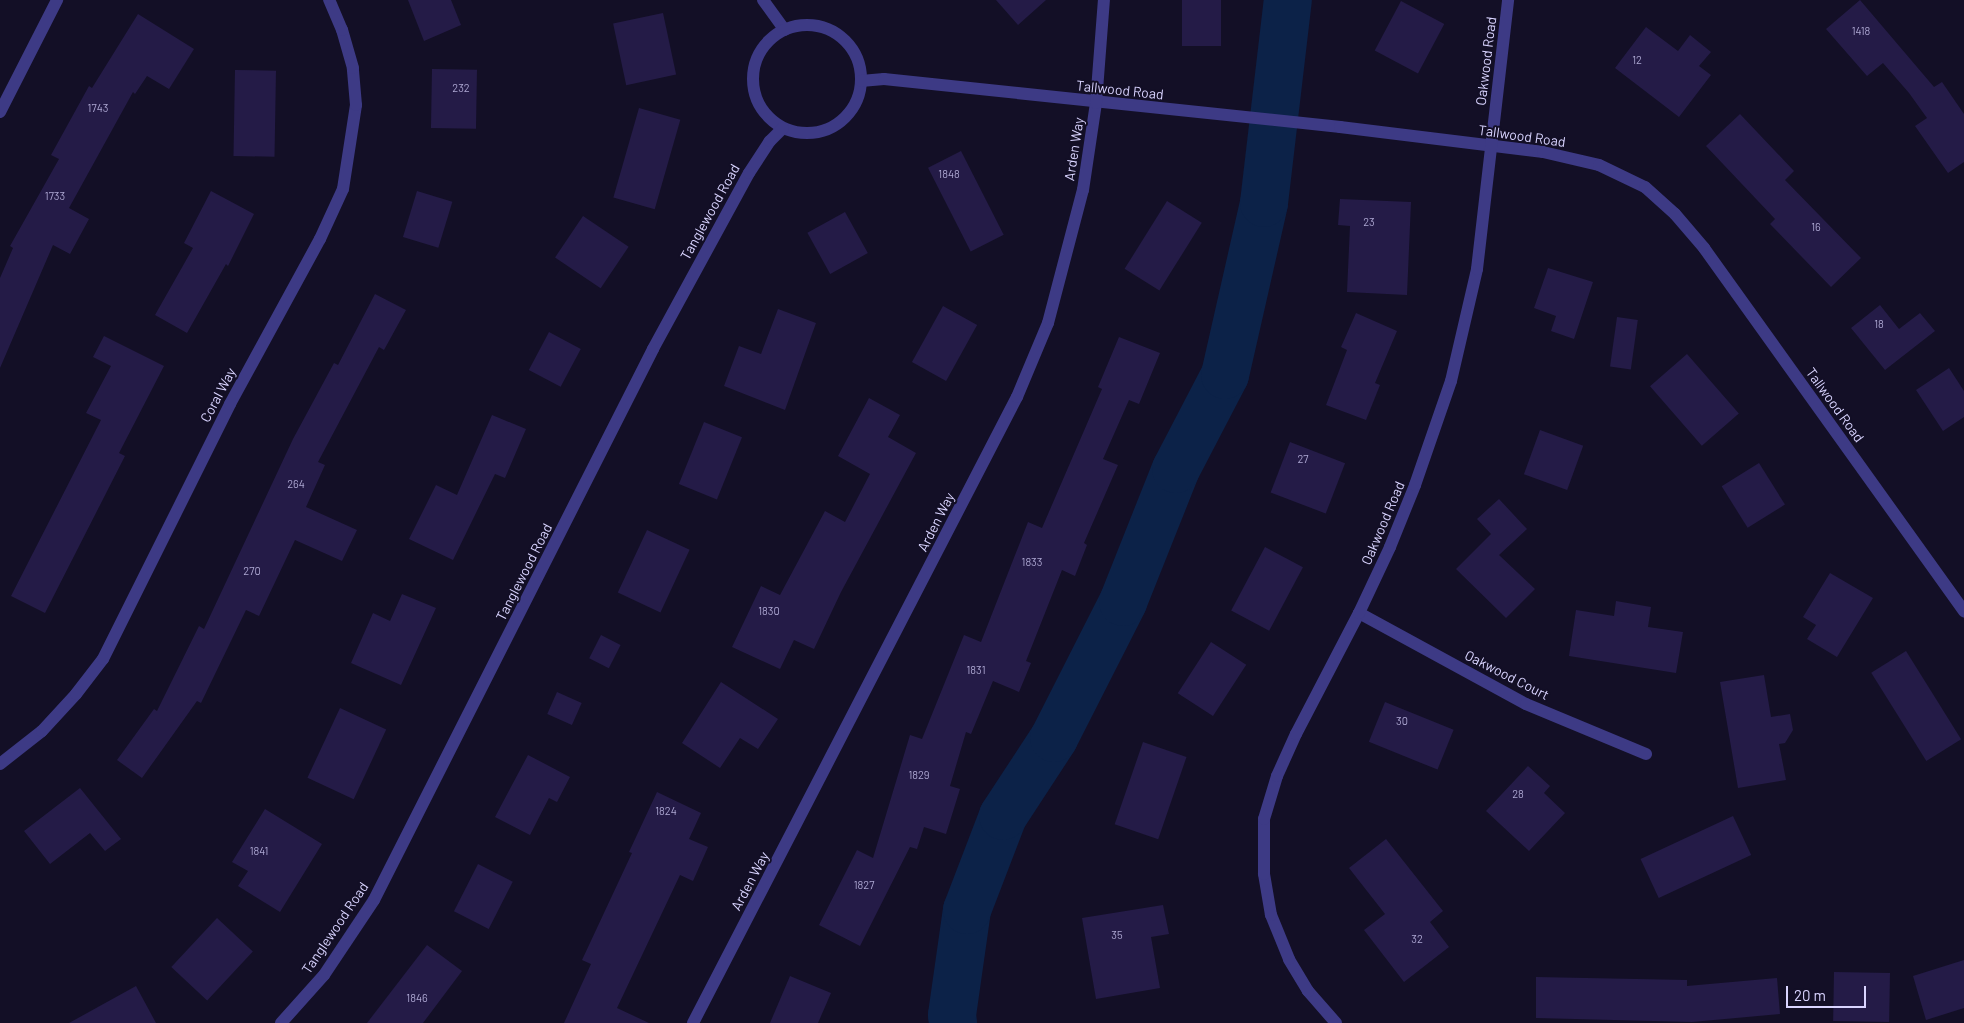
<!DOCTYPE html>
<style>
body{margin:0}
#map{position:relative;width:1964px;height:1023px;overflow:hidden;background:#130f26;font-family:Barlow,sans-serif}
div>[style]{position:absolute}
.river>*{height:48px;margin:-24px;padding:0 24px;transform-origin:24px;border-radius:24px;background:#0c2248}
.building>*{inset:0;background:#241b47;transform-origin:0 0}
.minor>*{height:12px;margin:-6px;padding:0 6px;transform-origin:6px;border-radius:6px;background:#3d3a85}
.minor>.ring{margin:-6px;padding:0;box-sizing:content-box;background:none;border:12px solid #3d3a85;border-radius:50%}
span{translate:-50% -50%;white-space:nowrap;text-align:center;line-height:1.15;-webkit-text-stroke:4px #130f26;paint-order:stroke}
.number-label{font-size:11px;color:#aca6d1}
.number-label span{-webkit-text-stroke-width:0}
.street-label{font-size:14px;color:#d9d4ff}
.scale{position:absolute;left:1786px;top:986px;width:80px;height:22px;box-sizing:border-box;border:2px solid #d9d4ff;border-top:0;padding-left:6px;font-size:15px;line-height:18px;white-space:nowrap;color:#d9d4ff;-webkit-text-stroke:4px #130f26;paint-order:stroke}
</style>
<div id="map">
<div class="river">
<i style="left:953px;top:1023px;width:8px;rotate:-97deg"></i>
<i style="left:952px;top:1015px;width:106px;rotate:-81.9deg"></i>
<i style="left:967px;top:910px;width:101px;rotate:-69deg"></i>
<i style="left:1003px;top:816px;width:93px;rotate:-56.8deg"></i>
<i style="left:1054px;top:738px;width:153px;rotate:-63.1deg"></i>
<i style="left:1123px;top:602px;width:143px;rotate:-68.3deg"></i>
<i style="left:1176px;top:469px;width:106px;rotate:-62.5deg"></i>
<i style="left:1225px;top:375px;width:176px;rotate:-77.2deg"></i>
<i style="left:1264px;top:203px;width:204px;rotate:-83.3deg"></i>
</div>
<div class="building">
<i style="clip-path:polygon(408px 0,451px 0,461px 25px,424px 41px)"></i>
<i style="clip-path:polygon(996px 0,1046px 0,1018px 25px)"></i>
<i style="left:1182px;top:0;width:39px;height:46px"></i>
<i style="clip-path:polygon(1860px 0,1934px 87px,1942px 82px,1964px 114px,1964px 162px,1948px 173px,1915px 126px,1927px 118px,1909px 93px,1883px 63px,1867px 76px,1826px 29px)"></i>
<i style="left:1401px;top:1px;width:49px;height:56px;rotate:28deg"></i>
<i style="left:663px;top:13px;width:63px;height:51px;rotate:78deg"></i>
<i style="clip-path:polygon(138px 14px,194px 49px,169px 89px,147px 76px,135px 94px,133px 92px,69px 208px,89px 219px,70px 254px,53px 245px,0 368px,0 278px,13px 248px,10px 246px,59px 159px,51px 155px,89px 86px,92px 88px)"></i>
<i style="clip-path:polygon(1646px 27px,1678px 51px,1690px 35px,1711px 52px,1699px 66px,1711px 75px,1679px 117px,1615px 68px)"></i>
<i style="left:432px;top:69px;width:45px;height:59px;rotate:1deg"></i>
<i style="left:235px;top:70px;width:41px;height:86px;rotate:1deg"></i>
<i style="left:639px;top:108px;width:43px;height:93px;rotate:16deg"></i>
<i style="clip-path:polygon(1740px 114px,1794px 171px,1785px 180px,1861px 258px,1831px 287px,1770px 224px,1775px 219px,1706px 146px)"></i>
<i style="left:961px;top:151px;width:94px;height:37px;rotate:63deg"></i>
<i style="clip-path:polygon(211px 191px,254px 214px,228px 266px,226px 264px,187px 333px,155px 315px,193px 248px,184px 243px)"></i>
<i style="left:417px;top:191px;width:37px;height:48px;rotate:17deg"></i>
<i style="clip-path:polygon(1340px 199px,1411px 202px,1407px 295px,1347px 292px,1350px 226px,1338px 225px)"></i>
<i style="left:1167px;top:201px;width:41px;height:80px;rotate:32deg"></i>
<i style="left:845px;top:212px;width:47px;height:43px;rotate:61deg"></i>
<i style="left:583px;top:216px;width:55px;height:50px;rotate:34deg"></i>
<i style="clip-path:polygon(1548px 268px,1593px 282px,1574px 339px,1551px 331px,1556px 316px,1534px 308px)"></i>
<i style="clip-path:polygon(375px 294px,406px 310px,384px 350px,379px 347px,318px 462px,325px 465px,306px 507px,357px 530px,342px 561px,295px 540px,259px 616px,246px 610px,201px 703px,197px 701px,142px 778px,117px 760px,154px 709px,157px 711px,199px 626px,204px 629px,293px 439px,334px 363px,338px 365px)"></i>
<i style="clip-path:polygon(1880px 305px,1899px 329px,1920px 313px,1935px 331px,1885px 370px,1851px 328px)"></i>
<i style="left:943px;top:306px;width:39px;height:64px;rotate:29deg"></i>
<i style="clip-path:polygon(778px 309px,816px 323px,785px 410px,724px 386px,739px 346px,761px 354px)"></i>
<i style="clip-path:polygon(1356px 313px,1397px 331px,1375px 383px,1380px 385px,1366px 420px,1326px 405px,1347px 350px,1341px 347px)"></i>
<i style="left:1617px;top:317px;width:21px;height:50px;rotate:8deg"></i>
<i style="left:549px;top:332px;width:36px;height:43px;rotate:28deg"></i>
<i style="clip-path:polygon(104px 336px,164px 366px,119px 453px,125px 456px,45px 613px,11px 596px,101px 420px,86px 413px,111px 366px,93px 357px)"></i>
<i style="clip-path:polygon(1119px 337px,1160px 353px,1139px 404px,1129px 400px,1103px 459px,1118px 465px,1084px 543px,1087px 545px,1075px 576px,1062px 570px,1026px 661px,1031px 663px,1019px 692px,993px 681px,971px 734px,966px 732px,950px 786px,960px 789px,946px 834px,924px 827px,917px 849px,910px 847px,860px 946px,819px 925px,857px 850px,873px 858px,910px 735px,922px 739px,964px 635px,981px 642px,1028px 522px,1042px 528px,1102px 389px,1098px 387px)"></i>
<i style="left:1687px;top:354px;width:79px;height:49px;rotate:49deg"></i>
<i style="clip-path:polygon(1949px 368px,1964px 391px,1964px 417px,1943px 431px,1916px 390px)"></i>
<i style="clip-path:polygon(869px 398px,900px 415px,888px 437px,916px 453px,841px 592px,814px 649px,794px 640px,780px 669px,732px 647px,761px 586px,780px 595px,825px 511px,845px 522px,870px 474px,838px 456px)"></i>
<i style="clip-path:polygon(492px 415px,526px 429px,505px 478px,495px 474px,453px 560px,409px 539px,436px 485px,457px 495px)"></i>
<i style="left:704px;top:422px;width:41px;height:67px;rotate:22deg"></i>
<i style="left:1540px;top:430px;width:46px;height:47px;rotate:20deg"></i>
<i style="left:1290px;top:442px;width:59px;height:54px;rotate:21deg"></i>
<i style="left:1759px;top:463px;width:49px;height:44px;rotate:58deg"></i>
<i style="clip-path:polygon(1499px 499px,1527px 529px,1499px 555px,1535px 589px,1506px 618px,1456px 569px,1491px 534px,1477px 519px)"></i>
<i style="left:647px;top:530px;width:47px;height:69px;rotate:25deg"></i>
<i style="left:1265px;top:547px;width:43px;height:72px;rotate:28deg"></i>
<i style="clip-path:polygon(1830px 573px,1873px 598px,1837px 657px,1807px 639px,1816px 625px,1803px 617px)"></i>
<i style="clip-path:polygon(402px 594px,436px 608px,401px 685px,351px 663px,373px 613px,390px 621px)"></i>
<i style="clip-path:polygon(1616px 601px,1651px 607px,1648px 627px,1683px 632px,1676px 673px,1569px 656px,1576px 610px,1614px 616px)"></i>
<i style="left:601px;top:635px;width:22px;height:26px;rotate:27deg"></i>
<i style="left:1211px;top:642px;width:42px;height:61px;rotate:33deg"></i>
<i style="left:1906px;top:651px;width:104px;height:41px;rotate:58deg"></i>
<i style="clip-path:polygon(1764px 675px,1771px 717px,1790px 714px,1793px 730px,1785px 743px,1779px 744px,1786px 780px,1738px 788px,1720px 682px)"></i>
<i style="clip-path:polygon(721px 682px,778px 719px,758px 749px,740px 738px,720px 768px,682px 743px)"></i>
<i style="left:557px;top:692px;width:27px;height:24px;rotate:24deg"></i>
<i style="left:1385px;top:702px;width:74px;height:43px;rotate:22deg"></i>
<i style="left:340px;top:708px;width:51px;height:77px;rotate:25deg"></i>
<i style="left:1143px;top:742px;width:46px;height:87px;rotate:19deg"></i>
<i style="clip-path:polygon(528px 755px,570px 777px,557px 802px,549px 798px,530px 835px,495px 817px)"></i>
<i style="clip-path:polygon(1528px 766px,1550px 786px,1544px 793px,1565px 813px,1529px 851px,1486px 811px)"></i>
<i style="clip-path:polygon(80px 788px,121px 839px,105px 851px,90px 833px,50px 864px,24px 831px)"></i>
<i style="clip-path:polygon(657px 792px,701px 813px,689px 839px,708px 847px,693px 881px,680px 875px,617px 1008px,649px 1023px,564px 1023px,591px 964px,582px 960px,632px 853px,629px 852px)"></i>
<i style="clip-path:polygon(265px 809px,322px 844px,280px 912px,238px 886px,248px 871px,232px 862px)"></i>
<i style="left:1733px;top:816px;width:43px;height:102px;rotate:65deg"></i>
<i style="clip-path:polygon(1386px 839px,1443px 911px,1430px 922px,1449px 947px,1404px 982px,1364px 930px,1385px 914px,1349px 868px)"></i>
<i style="left:478px;top:864px;width:39px;height:53px;rotate:27deg"></i>
<i style="clip-path:polygon(1163px 905px,1169px 934px,1151px 937px,1160px 988px,1096px 999px,1082px 918px)"></i>
<i style="left:217px;top:918px;width:49px;height:67px;rotate:43deg"></i>
<i style="clip-path:polygon(427px 945px,462px 971px,423px 1023px,367px 1023px)"></i>
<i style="clip-path:polygon(1964px 960px,1964px 1008px,1926px 1020px,1913px 976px)"></i>
<i style="left:1834px;top:972px;width:56px;height:49px;rotate:1deg"></i>
<i style="clip-path:polygon(790px 976px,831px 993px,818px 1023px,770px 1023px)"></i>
<i style="clip-path:polygon(1536px 977px,1687px 980px,1687px 986px,1777px 978px,1780px 1014px,1692px 1022px,1536px 1018px)"></i>
<i style="clip-path:polygon(136px 986px,156px 1023px,69px 1023px)"></i>
</div>
<div class="minor">
<i style="left:763px;top:0;width:37px;rotate:54deg"></i>
<i class="ring" style="left:753px;top:25px;width:96px;height:96px"></i>
<i style="left:861px;top:81px;width:23px;rotate:-5deg"></i>
<i style="left:884px;top:79px;width:459px;rotate:6deg"></i>
<i style="left:1340px;top:127px;width:205px;rotate:7deg"></i>
<i style="left:1543px;top:152px;width:57px;rotate:13.1deg"></i>
<i style="left:1599px;top:165px;width:51px;rotate:25.6deg"></i>
<i style="left:1645px;top:187px;width:40px;rotate:42deg"></i>
<i style="left:1675px;top:214px;width:45px;rotate:49.5deg"></i>
<i style="left:1704px;top:248px;width:447px;rotate:54.4deg"></i>
<i style="left:0;top:112px;width:126px;rotate:-63deg"></i>
<i style="left:1359px;top:613px;width:190px;rotate:28.6deg"></i>
<i style="left:1526px;top:704px;width:130px;rotate:22.6deg"></i>
<i style="left:0;top:764px;width:53px;rotate:-38.2deg"></i>
<i style="left:42px;top:731px;width:50px;rotate:-47.4deg"></i>
<i style="left:76px;top:694px;width:44px;rotate:-52.4deg"></i>
<i style="left:103px;top:659px;width:285px;rotate:-63.5deg"></i>
<i style="left:230px;top:404px;width:188px;rotate:-61.4deg"></i>
<i style="left:320px;top:239px;width:55px;rotate:-65.3deg"></i>
<i style="left:343px;top:189px;width:85px;rotate:-81.2deg"></i>
<i style="left:356px;top:105px;width:37px;rotate:-95deg"></i>
<i style="left:353px;top:68px;width:40px;rotate:-106deg"></i>
<i style="left:342px;top:30px;width:33px;rotate:-113deg"></i>
<i style="left:281px;top:1023px;width:64px;rotate:-48.1deg"></i>
<i style="left:324px;top:975px;width:90px;rotate:-56.3deg"></i>
<i style="left:374px;top:900px;width:618px;rotate:-63.14deg"></i>
<i style="left:653px;top:349px;width:200px;rotate:-61.4deg"></i>
<i style="left:749px;top:173px;width:38px;rotate:-57deg"></i>
<i style="left:770px;top:141px;width:18px;rotate:-45deg"></i>
<i style="left:693px;top:1023px;width:705px;rotate:-62.64deg"></i>
<i style="left:1017px;top:397px;width:80px;rotate:-67.3deg"></i>
<i style="left:1048px;top:323px;width:138px;rotate:-75.3deg"></i>
<i style="left:1083px;top:190px;width:88px;rotate:-81.5deg"></i>
<i style="left:1096px;top:103px;width:103px;rotate:-85.6deg"></i>
<i style="left:1336px;top:1023px;width:43px;rotate:-131.2deg"></i>
<i style="left:1308px;top:991px;width:37px;rotate:-121deg"></i>
<i style="left:1289px;top:959px;width:48px;rotate:-112.2deg"></i>
<i style="left:1271px;top:915px;width:42px;rotate:-99.7deg"></i>
<i style="left:1264px;top:874px;width:55px;rotate:-90deg"></i>
<i style="left:1264px;top:819px;width:45px;rotate:-73.2deg"></i>
<i style="left:1277px;top:776px;width:46px;rotate:-65.7deg"></i>
<i style="left:1296px;top:734px;width:136px;rotate:-62.5deg"></i>
<i style="left:1359px;top:613px;width:73px;rotate:-64.8deg"></i>
<i style="left:1390px;top:547px;width:67px;rotate:-68deg"></i>
<i style="left:1415px;top:485px;width:110px;rotate:-70.9deg"></i>
<i style="left:1451px;top:381px;width:115px;rotate:-76.9deg"></i>
<i style="left:1477px;top:269px;width:271px;rotate:-83.4deg"></i>
</div>
<div class="number-label">
<span style="left:1861px;top:31px">1418</span>
<span style="left:1637px;top:60px">12</span>
<span style="left:461px;top:88px">232</span>
<span style="left:98px;top:108px">1743</span>
<span style="left:949px;top:174px">1848</span>
<span style="left:55px;top:196px">1733</span>
<span style="left:1369px;top:222px">23</span>
<span style="left:1816px;top:227px">16</span>
<span style="left:1879px;top:324px">18</span>
<span style="left:1303px;top:459px">27</span>
<span style="left:296px;top:484px">264</span>
<span style="left:1032px;top:562px">1833</span>
<span style="left:252px;top:571px">270</span>
<span style="left:769px;top:611px">1830</span>
<span style="left:976px;top:670px">1831</span>
<span style="left:1402px;top:721px">30</span>
<span style="left:919px;top:775px">1829</span>
<span style="left:1518px;top:794px">28</span>
<span style="left:666px;top:811px">1824</span>
<span style="left:259px;top:851px">1841</span>
<span style="left:864px;top:885px">1827</span>
<span style="left:1117px;top:935px">35</span>
<span style="left:1417px;top:939px">32</span>
<span style="left:417px;top:998px">1846</span>
</div>
<div class="street-label">
<span style="left:1486px;top:61px;rotate:-83deg">Oakwood Road</span>
<span style="left:1120px;top:90px;rotate:6deg">Tallwood Road</span>
<span style="left:1522px;top:136px;rotate:8deg">Tallwood Road</span>
<span style="left:1074px;top:149px;rotate:-81deg">Arden Way</span>
<span style="left:710px;top:212px;rotate:-61deg">Tanglewood Road</span>
<span style="left:218px;top:395px;rotate:-62deg">Coral Way</span>
<span style="left:1835px;top:405px;rotate:54deg">Tallwood Road</span>
<span style="left:936px;top:522px;rotate:-63deg">Arden Way</span>
<span style="left:1383px;top:523px;rotate:-67deg">Oakwood Road</span>
<span style="left:524px;top:572px;rotate:-63deg">Tanglewood Road</span>
<span style="left:1507px;top:675px;rotate:27deg">Oakwood Court</span>
<span style="left:750px;top:881px;rotate:-62deg">Arden Way</span>
<span style="left:335px;top:928px;rotate:-56deg">Tanglewood Road</span>
</div>
<div class="scale">20 m</div>
</div>
